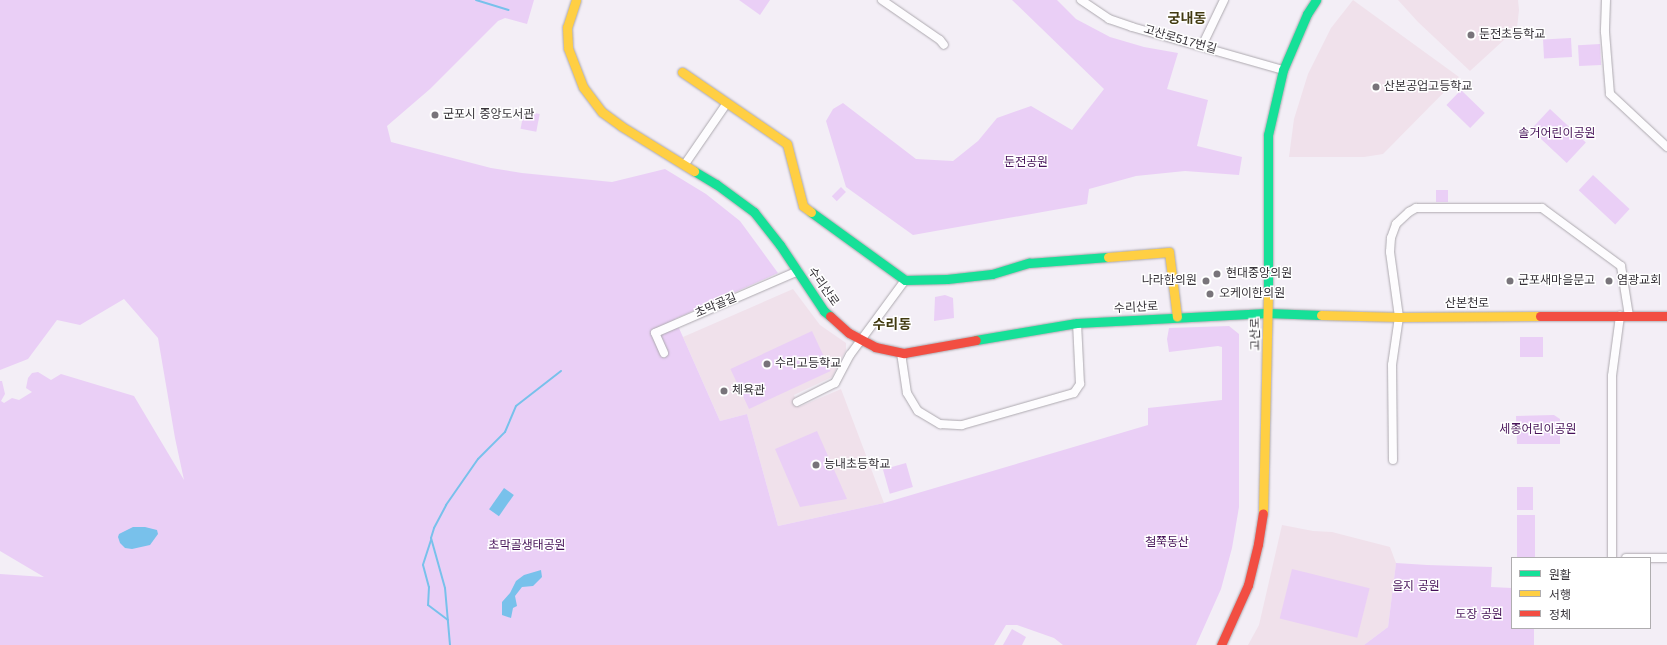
<!DOCTYPE html>
<meta charset="utf-8">
<style>
body{margin:0}
#map{position:relative;width:1667px;height:645px;overflow:hidden;background:#f3eef6;font-family:Arial,"Noto Sans KR",sans-serif}
div>[style]{position:absolute}
.education>*{inset:0;background:#f0e1eb}
.green>*{inset:0;background:#eacff6;transform-origin:0 0}
.water>*{inset:0;background:#78c1eb;transform-origin:0 0}
.stream>*{height:2px;margin:-1px;padding:0 1px;transform-origin:1px;border-radius:1px;background:#78c1eb}
.roads{filter:drop-shadow(0 0 1px #ada9af) drop-shadow(0 0 1px #ada9af)}
.street>*{height:8px;margin:-4px;padding:0 4px;transform-origin:4px;border-radius:4px;background:#fdfcfe}
.fast>*{height:9px;margin:-4.5px;padding:0 4.5px;transform-origin:4.5px;border-radius:4.5px;background:#16e098}
.slow>*{height:9px;margin:-4.5px;padding:0 4.5px;transform-origin:4.5px;border-radius:4.5px;background:#ffcf43}
.jam>*{height:9px;margin:-4.5px;padding:0 4.5px;transform-origin:4.5px;border-radius:4.5px;background:#f24e42}
.dots>*{width:11px;height:11px;translate:-50% -50%;box-sizing:border-box;border:2px solid #fff;border-radius:50%}
span{translate:-50% -50%;white-space:nowrap;text-align:center;line-height:1.15;-webkit-text-stroke:3px #fff;paint-order:stroke}
.poi-label{font-size:12px;color:#363238}
.left{translate:0 -50%;text-align:left}
.right{translate:-100% -50%;text-align:right}
.street-label{font-size:12px;color:#363238}
.park-label{font-size:12px;color:#461258}
.quarter-label{font-size:14px;color:#413a10;font-weight:700}
.legend{position:absolute;left:1511px;top:557px;width:140px;height:72px;box-sizing:border-box;background:#fff;border:1px solid #afadaf;margin:0;padding:5px 7px;list-style:none;font-size:12px;color:#363238}
.legend li{display:flex;align-items:center;gap:8px;height:20px}
.legend b{width:20px;border:1px solid #afadaf}
</style>
<div id="map">
<div class="education">
<i style="clip-path:polygon(1353px 0,1459px 77px,1383px 154px,1364px 157px,1289px 157px,1294px 119px,1308px 74px,1331px 28px)"></i>
<i style="clip-path:polygon(1398px 0,1518px 0,1519px 10px,1517px 28px,1470px 71px,1418px 22px)"></i>
<i style="clip-path:polygon(793px 289px,820px 325px,846px 343px,846px 350px,832px 377px,794px 395px,799px 407px,841px 389px,884px 503px,778px 526px,747px 414px,720px 421px,683px 337px)"></i>
<i style="clip-path:polygon(1282px 525px,1313px 531px,1332px 532px,1390px 547px,1396px 563px,1388px 627px,1364px 645px,1248px 645px,1259px 625px)"></i>
</div>
<div class="green">
<i style="clip-path:polygon(0 0,534px 0,527px 24px,505px 18px,498px 21px,430px 89px,387px 126px,391px 142px,491px 168px,522px 173px,612px 182px,665px 169px,706px 194px,740px 221px,778px 273px,675px 319px,720px 421px,747px 414px,778px 526px,884px 503px,1148px 425px,1148px 408px,1222px 400px,1222px 347px,1218px 346px,1169px 352px,1167px 339px,1169px 328px,1229px 326px,1239px 334px,1239px 507px,1232px 548px,1221px 589px,1196px 645px,1063px 645px,1054px 638px,1017px 625px,1006px 625px,994px 645px,0 645px,0 574px,44px 577px,0 551px,0 381px,2px 381px,5px 394px,1px 401px,4px 403px,12px 398px,19px 400px,32px 392px,26px 388px,28px 378px,32px 373px,38px 372px,51px 380px,61px 374px,134px 396px,184px 480px,175px 438px,158px 338px,124px 299px,80px 325px,57px 320px,28px 359px,0 370px)"></i>
<i style="clip-path:polygon(739px 0,770px 0,760px 15px)"></i>
<i style="clip-path:polygon(1012px 0,1057px 0,1076px 19px,1110px 37px,1144px 47px,1178px 53px,1167px 89px,1208px 100px,1197px 146px,1242px 157px,1239px 175px,1185px 171px,1136px 176px,1089px 189px,1087px 204px,913px 235px,846px 187px,826px 121px,833px 109px,843px 103px,916px 159px,953px 161px,978px 141px,997px 118px,1031px 106px,1072px 130px,1104px 89px)"></i>
<i style="left:1571px;top:38px;width:19px;height:28px;rotate:87deg"></i>
<i style="left:1600px;top:44px;width:21px;height:22px;rotate:87deg"></i>
<i style="left:1461px;top:90px;width:33px;height:21px;rotate:44deg"></i>
<i style="left:1550px;top:109px;width:49px;height:28px;rotate:43deg"></i>
<i style="left:524px;top:111px;width:16px;height:18px;rotate:11deg"></i>
<i style="left:1593px;top:175px;width:50px;height:21px;rotate:43deg"></i>
<i style="left:841px;top:187px;width:7px;height:13px;rotate:45deg"></i>
<i style="left:1436px;top:190px;width:12px;height:12px"></i>
<i style="clip-path:polygon(945px 295px,953px 298px,954px 318px,934px 321px,935px 297px)"></i>
<i style="left:812px;top:331px;width:44px;height:90px;rotate:65deg"></i>
<i style="left:1520px;top:337px;width:23px;height:20px"></i>
<i style="clip-path:polygon(1554px 415px,1560px 419px,1560px 444px,1517px 444px,1516px 416px)"></i>
<i style="clip-path:polygon(817px 431px,847px 499px,800px 507px,775px 449px)"></i>
<i style="left:906px;top:463px;width:25px;height:24px;rotate:74deg"></i>
<i style="left:1517px;top:487px;width:16px;height:23px"></i>
<i style="left:1517px;top:515px;width:18px;height:43px"></i>
<i style="clip-path:polygon(1396px 563px,1427px 565px,1492px 567px,1491px 587px,1512px 588px,1512px 628px,1534px 628px,1534px 645px,1364px 645px,1388px 627px)"></i>
<i style="left:1292px;top:569px;width:80px;height:51px;rotate:14deg"></i>
<i style="clip-path:polygon(1012px 629px,1026px 637px,1022px 645px,1003px 645px)"></i>
</div>
<div class="water">
<i style="left:504px;top:488px;width:12px;height:26px;rotate:35deg"></i>
<i style="clip-path:polygon(133px 527px,145px 527px,157px 530px,158px 534px,150px 545px,132px 549px,125px 548px,120px 543px,118px 537px,119px 534px)"></i>
<i style="clip-path:polygon(541px 570px,542px 577px,533px 586px,522px 587px,515px 596px,517px 606px,513px 608px,511px 618px,502px 615px,502px 602px,510px 593px,516px 581px,524px 575px)"></i>
</div>
<div class="stream">
<i style="left:476px;top:0;width:34px;rotate:17deg"></i>
<i style="left:431px;top:540px;width:26px;rotate:108deg"></i>
<i style="left:423px;top:565px;width:23px;rotate:75deg"></i>
<i style="left:429px;top:587px;width:18px;rotate:93deg"></i>
<i style="left:428px;top:605px;width:25px;rotate:37deg"></i>
<i style="left:450px;top:645px;width:57px;rotate:-95deg"></i>
<i style="left:445px;top:588px;width:52px;rotate:-105.6deg"></i>
<i style="left:431px;top:538px;width:10px;rotate:-73deg"></i>
<i style="left:434px;top:528px;width:26px;rotate:-62deg"></i>
<i style="left:446px;top:505px;width:56px;rotate:-55.2deg"></i>
<i style="left:478px;top:459px;width:38px;rotate:-45deg"></i>
<i style="left:505px;top:432px;width:28px;rotate:-67deg"></i>
<i style="left:516px;top:406px;width:57px;rotate:-37.9deg"></i>
</div>
<div class="roads">
<div class="street">
<i style="left:882px;top:0;width:70px;rotate:34.6deg"></i>
<i style="left:940px;top:40px;width:6px;rotate:51deg"></i>
<i style="left:1081px;top:0;width:34px;rotate:34deg"></i>
<i style="left:1109px;top:19px;width:24px;rotate:19deg"></i>
<i style="left:1132px;top:27px;width:157px;rotate:15.9deg"></i>
<i style="left:1606px;top:0;width:32px;rotate:92deg"></i>
<i style="left:1605px;top:32px;width:62px;rotate:85.4deg"></i>
<i style="left:1610px;top:94px;width:78px;rotate:42.9deg"></i>
<i style="left:1202px;top:46px;width:51px;rotate:-64.4deg"></i>
<i style="left:685px;top:164px;width:74px;rotate:-55.5deg"></i>
<i style="left:664px;top:353px;width:22px;rotate:-114deg"></i>
<i style="left:655px;top:333px;width:156px;rotate:-23.4deg"></i>
<i style="left:901px;top:353px;width:40px;rotate:81.5deg"></i>
<i style="left:907px;top:393px;width:21px;rotate:59deg"></i>
<i style="left:918px;top:411px;width:26px;rotate:31deg"></i>
<i style="left:940px;top:424px;width:22px;rotate:3deg"></i>
<i style="left:962px;top:425px;width:116px;rotate:-15.9deg"></i>
<i style="left:1074px;top:393px;width:11px;rotate:-56deg"></i>
<i style="left:1080px;top:384px;width:61px;rotate:-92.8deg"></i>
<i style="left:797px;top:402px;width:42px;rotate:-26.6deg"></i>
<i style="left:835px;top:383px;width:32px;rotate:-62deg"></i>
<i style="left:850px;top:355px;width:93px;rotate:-53.7deg"></i>
<i style="left:1393px;top:460px;width:95px;rotate:-90.6deg"></i>
<i style="left:1392px;top:365px;width:49px;rotate:-81.7deg"></i>
<i style="left:1399px;top:317px;width:66px;rotate:-97.9deg"></i>
<i style="left:1390px;top:252px;width:14px;rotate:-86deg"></i>
<i style="left:1391px;top:238px;width:15px;rotate:-70deg"></i>
<i style="left:1396px;top:224px;width:18px;rotate:-43deg"></i>
<i style="left:1409px;top:212px;width:8px;rotate:-30deg"></i>
<i style="left:1416px;top:208px;width:126px"></i>
<i style="left:1542px;top:208px;width:98px;rotate:36.3deg"></i>
<i style="left:1621px;top:266px;width:51px;rotate:80.9deg"></i>
<i style="left:1612px;top:558px;width:182px;rotate:-90deg"></i>
<i style="left:1612px;top:376px;width:61px;rotate:-82.4deg"></i>
<i style="left:1626px;top:558px;width:41px"></i>
</div>
<div class="fast">
<i style="left:694px;top:171px;width:26px;rotate:31deg"></i>
<i style="left:716px;top:184px;width:47px;rotate:36.4deg"></i>
<i style="left:754px;top:212px;width:42px;rotate:51.8deg"></i>
<i style="left:780px;top:245px;width:79px;rotate:56.3deg"></i>
<i style="left:824px;top:311px;width:8px;rotate:40deg"></i>
<i style="left:811px;top:212px;width:116px;rotate:35.9deg"></i>
<i style="left:905px;top:280px;width:42px;rotate:-1.4deg"></i>
<i style="left:947px;top:279px;width:45px;rotate:-6.3deg"></i>
<i style="left:992px;top:274px;width:39px;rotate:-17deg"></i>
<i style="left:1029px;top:263px;width:79px;rotate:-4.3deg"></i>
<i style="left:1268px;top:291px;width:156px;rotate:-90deg"></i>
<i style="left:1268px;top:135px;width:67px;rotate:-77deg"></i>
<i style="left:1283px;top:70px;width:61px;rotate:-66.8deg"></i>
<i style="left:1307px;top:14px;width:17px;rotate:-57deg"></i>
<i style="left:976px;top:340px;width:102px;rotate:-9.6deg"></i>
<i style="left:1077px;top:323px;width:190px;rotate:-3deg"></i>
<i style="left:1267px;top:313px;width:54px;rotate:2.1deg"></i>
</div>
<div class="slow">
<i style="left:576px;top:0;width:28px;rotate:108deg"></i>
<i style="left:567px;top:27px;width:21px;rotate:87deg"></i>
<i style="left:568px;top:48px;width:42px;rotate:69deg"></i>
<i style="left:583px;top:87px;width:31px;rotate:53deg"></i>
<i style="left:602px;top:112px;width:24px;rotate:36deg"></i>
<i style="left:621px;top:126px;width:86px;rotate:31.7deg"></i>
<i style="left:682px;top:72px;width:127px;rotate:34.4deg"></i>
<i style="left:787px;top:144px;width:64px;rotate:75.5deg"></i>
<i style="left:803px;top:206px;width:10px;rotate:37deg"></i>
<i style="left:1108px;top:257px;width:61px;rotate:-4.7deg"></i>
<i style="left:1169px;top:252px;width:65px;rotate:83deg"></i>
<i style="left:1321px;top:315px;width:78px;rotate:1.5deg"></i>
<i style="left:1399px;top:317px;width:141px;rotate:-0.4deg"></i>
<i style="left:1263px;top:513px;width:222px;rotate:-88.7deg"></i>
</div>
<div class="jam">
<i style="left:830px;top:316px;width:25px;rotate:42deg"></i>
<i style="left:849px;top:333px;width:30px;rotate:28deg"></i>
<i style="left:875px;top:347px;width:30px;rotate:12deg"></i>
<i style="left:904px;top:353px;width:73px;rotate:-10.2deg"></i>
<i style="left:1540px;top:316px;width:127px"></i>
<i style="left:1221px;top:645px;width:66px;rotate:-65.8deg"></i>
<i style="left:1248px;top:585px;width:42px;rotate:-76.3deg"></i>
<i style="left:1258px;top:544px;width:31px;rotate:-81deg"></i>
</div>
</div>
<div class="dots">
<i style="left:1471px;top:35px;background:#78747a"></i>
<i style="left:1376px;top:87px;background:#78747a"></i>
<i style="left:435px;top:115px;background:#78747a"></i>
<i style="left:1217px;top:274px;background:#78747a"></i>
<i style="left:1206px;top:281px;background:#78747a"></i>
<i style="left:1510px;top:281px;background:#78747a"></i>
<i style="left:1609px;top:281px;background:#78747a"></i>
<i style="left:1210px;top:294px;background:#78747a"></i>
<i style="left:767px;top:364px;background:#78747a"></i>
<i style="left:724px;top:391px;background:#78747a"></i>
<i style="left:816px;top:465px;background:#78747a"></i>
</div>
<div class="poi-label">
<span class="left" style="left:1479px;top:35px">둔전초등학교</span>
<span class="left" style="left:1384px;top:87px">산본공업고등학교</span>
<span class="left" style="left:443px;top:115px">군포시 중앙도서관</span>
<span class="left" style="left:1226px;top:274px">현대중앙의원</span>
<span class="right" style="left:1197px;top:281px">나라한의원</span>
<span class="left" style="left:1518px;top:281px">군포새마을문고</span>
<span class="left" style="left:1617px;top:281px">염광교회</span>
<span class="left" style="left:1219px;top:294px">오케이한의원</span>
<span class="left" style="left:775px;top:364px">수리고등학교</span>
<span class="left" style="left:732px;top:391px">체육관</span>
<span class="left" style="left:824px;top:465px">능내초등학교</span>
</div>
<div class="street-label">
<span style="left:1180px;top:40px;rotate:16deg">고산로517번길</span>
<span style="left:823px;top:287px;rotate:55deg">수리산로</span>
<span style="left:1467px;top:304px">산본천로</span>
<span style="left:716px;top:306px;rotate:-23deg">초막골길</span>
<span style="left:1136px;top:308px;rotate:-3deg">수리산로</span>
<span style="left:1256px;top:334px;rotate:-91deg">고산로</span>
</div>
<div class="park-label">
<span style="left:1557px;top:134px">솔거어린이공원</span>
<span style="left:1026px;top:163px">둔전공원</span>
<span style="left:1538px;top:430px">세종어린이공원</span>
<span style="left:1167px;top:543px">철쭉동산</span>
<span style="left:527px;top:546px">초막골생태공원</span>
<span style="left:1416px;top:587px">을지 공원</span>
<span style="left:1479px;top:615px">도장 공원</span>
</div>
<div class="quarter-label">
<span style="left:1187px;top:18px">궁내동</span>
<span style="left:892px;top:324px">수리동</span>
</div>
<ul class="legend">
<li><b style="height:5px;background:#16e098"></b>원활</li>
<li><b style="height:5px;background:#ffcf43"></b>서행</li>
<li><b style="height:5px;background:#f24e42"></b>정체</li>
</ul>
</div>
